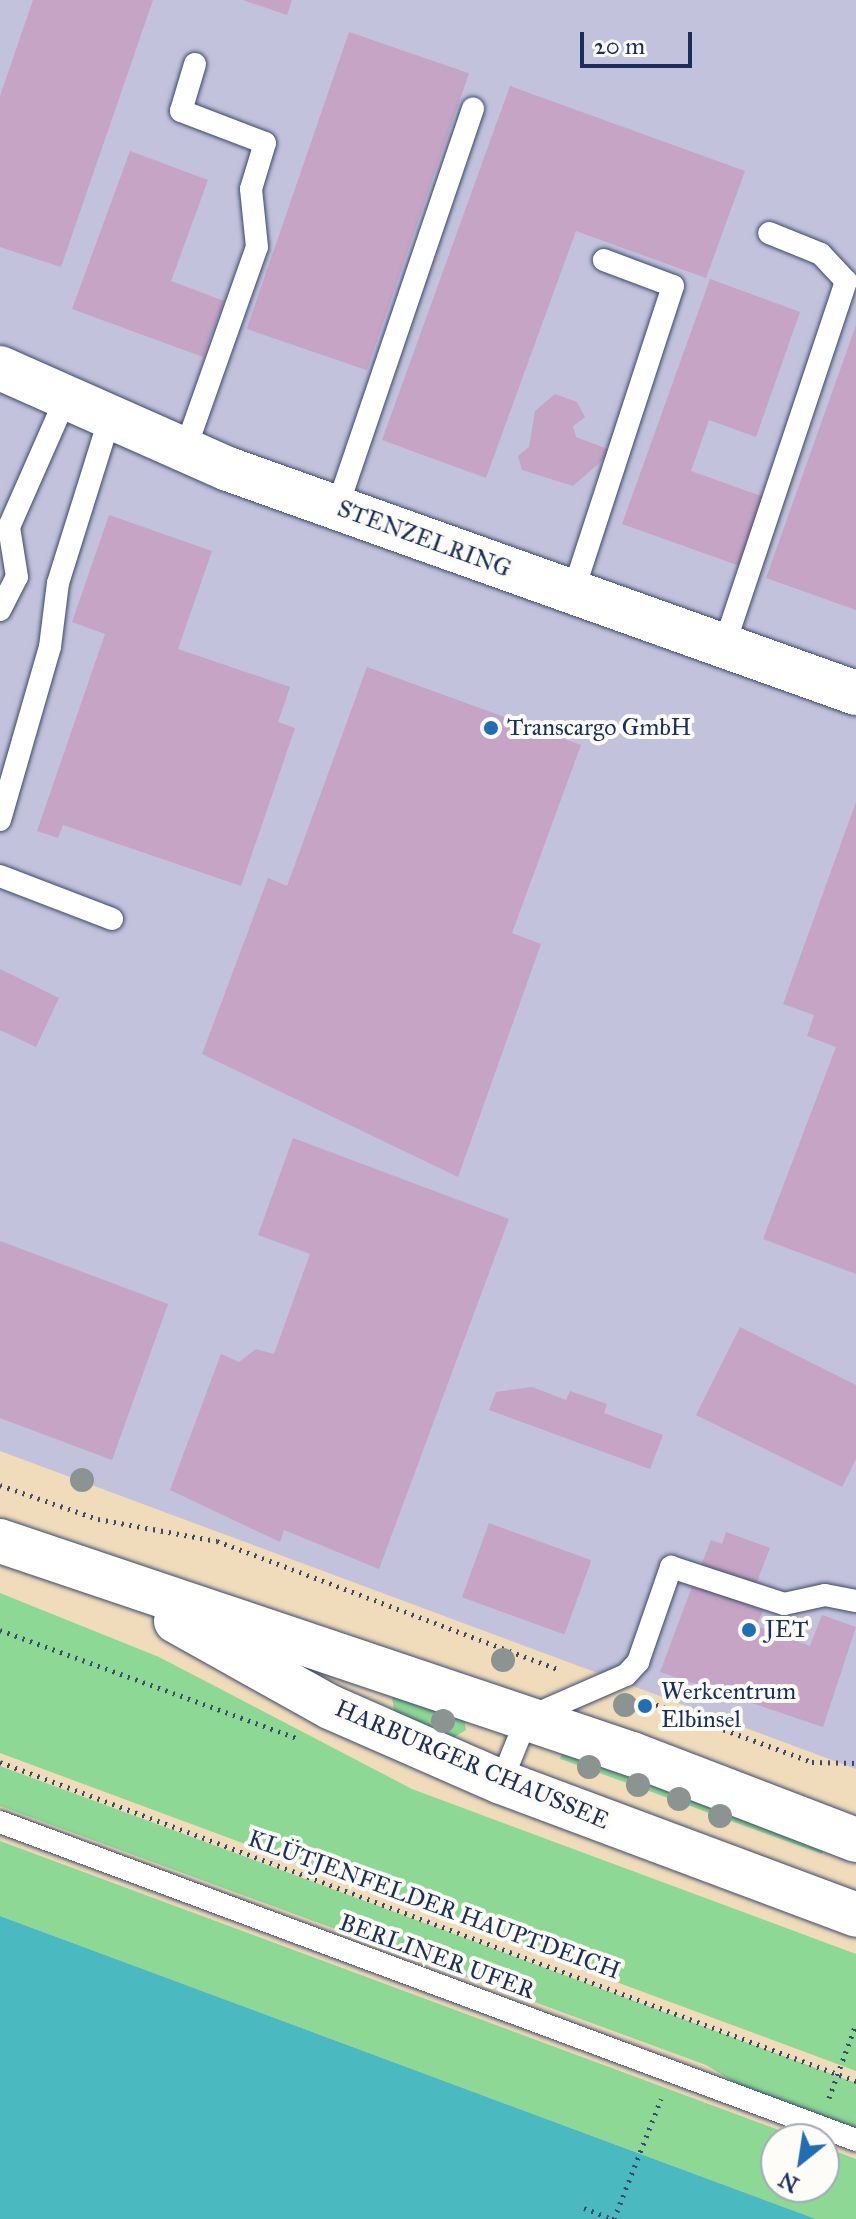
<!DOCTYPE html>
<meta charset="utf-8">
<style>
body{margin:0}
#map{position:relative;width:856px;height:2219px;overflow:hidden;background:#f0dcbb;font-family:"IM FELL Great Primer",serif}
div>[style]{position:absolute}
.industrial>*{inset:0;background:#c2c2dc}
.green>*{inset:0;background:#8dd894;transform-origin:0 0}
.water>*{inset:0;background:#4ab9c0}
.building>*{inset:0;background:#c5a4c6;transform-origin:0 0}
.path>*{height:5px;margin-top:-2.5px;transform-origin:0;background:repeating-linear-gradient(90deg,#3b496c 0 2px,transparent 0 8px)}
.roads{filter:drop-shadow(0 0 2px #3b496c) drop-shadow(0 0 2px #3b496c)}
.lane>*{height:22px;margin:-11px;padding:0 11px;transform-origin:11px;border-radius:11px;background:#fff}
.street>*{height:44px;margin:-22px;padding:0 22px;transform-origin:22px;border-radius:22px;background:#fff}
.secondary>*{height:44px;margin:-22px;padding:0 22px;transform-origin:22px;border-radius:22px;background:#fff}
.trees>*{width:24px;height:24px;margin:-12px;border-radius:50%;background:#8b9490}
.dots>*{width:22px;height:22px;translate:-50% -50%;box-sizing:border-box;border:4px solid #fdfcf7;border-radius:50%}
span{translate:-50% -50%;white-space:nowrap;text-align:center;line-height:1.15;-webkit-text-stroke:8px #fdfcf7;paint-order:stroke}
.street-label{font-size:24px;color:#1b2f5e}
.poi-label{font-size:24px;color:#1b2f5e}
.left{translate:0 -50%;text-align:left}
.north{position:absolute;left:760px;top:2123px;width:80px;height:80px;box-sizing:border-box;background:#fdfcf7;border:2px solid #a3aaba;border-radius:50%;rotate:210deg;font-size:22px;font-weight:700;line-height:32px;text-align:center;color:#1b2f5e}
.north::after{content:'';display:block;margin:auto;width:28px;height:36px;background:#1f6fb2;clip-path:polygon(50% 0,100% 100%,50% 72%,0 100%)}
.scale{position:absolute;left:580px;top:32px;width:112px;height:36px;box-sizing:border-box;border:4px solid #1b2f5e;border-top:0;padding-left:10px;font-size:24px;line-height:28px;white-space:nowrap;color:#1b2f5e;-webkit-text-stroke:6px #fdfcf7;paint-order:stroke}
</style>
<div id="map">
<div class="industrial">
<i style="clip-path:polygon(0 0,856px 0,856px 1769px,0 1451px)"></i>
</div>
<div class="green">
<i style="clip-path:polygon(0 1593px,159px 1657px,412px 1789px,856px 1954px,856px 2071px,0 1753px)"></i>
<i style="clip-path:polygon(392px 1696px,464px 1717px,466px 1730px,453px 1738px,394px 1711px)"></i>
<i style="left:562px;top:1753px;width:279px;height:6px;rotate:20deg"></i>
<i style="clip-path:polygon(0 1766px,856px 2083px,856px 2132px,757px 2096px,706px 2065px,0 1806px)"></i>
<i style="clip-path:polygon(0 1841px,803px 2139px,776px 2139px,776px 2187px,824px 2187px,824px 2147px,856px 2159px,856px 2219px,816px 2219px,0 1916px)"></i>
</div>
<div class="water">
<i style="clip-path:polygon(0 1916px,816px 2219px,0 2219px)"></i>
</div>
<div class="building">
<i style="clip-path:polygon(33px 0,153px 0,61px 267px,0 247px,0 96px)"></i>
<i style="clip-path:polygon(243px 0,292px 0,287px 15px)"></i>
<i style="left:349px;top:32px;width:127px;height:314px;rotate:19deg"></i>
<i style="clip-path:polygon(510px 86px,745px 171px,706px 278px,576px 231px,486px 478px,382px 440px)"></i>
<i style="clip-path:polygon(130px 151px,208px 180px,171px 281px,224px 301px,203px 357px,72px 309px)"></i>
<i style="clip-path:polygon(710px 279px,800px 312px,756px 437px,709px 420px,691px 471px,764px 497px,740px 566px,622px 524px)"></i>
<i style="clip-path:polygon(856px 325px,856px 610px,766px 578px)"></i>
<i style="clip-path:polygon(555px 394px,577px 402px,585px 417px,573px 426px,576px 437px,613px 451px,573px 486px,522px 470px,518px 456px,529px 447px,535px 411px)"></i>
<i style="clip-path:polygon(109px 515px,212px 551px,178px 649px,290px 687px,278px 722px,295px 728px,241px 886px,63px 825px,58px 838px,37px 831px,105px 634px,72px 622px)"></i>
<i style="clip-path:polygon(367px 667px,581px 745px,512px 933px,541px 944px,458px 1177px,202px 1054px,268px 878px,287px 886px)"></i>
<i style="clip-path:polygon(856px 802px,856px 1274px,763px 1239px,836px 1047px,807px 1036px,814px 1015px,783px 1004px)"></i>
<i style="clip-path:polygon(0 969px,59px 998px,36px 1047px,0 1030px)"></i>
<i style="clip-path:polygon(293px 1138px,509px 1219px,379px 1569px,284px 1530px,280px 1542px,170px 1490px,221px 1354px,239px 1362px,256px 1349px,274px 1354px,310px 1254px,258px 1235px)"></i>
<i style="clip-path:polygon(0 1241px,168px 1304px,112px 1460px,0 1418px)"></i>
<i style="clip-path:polygon(740px 1327px,856px 1385px,856px 1459px,842px 1487px,696px 1415px)"></i>
<i style="clip-path:polygon(532px 1387px,566px 1400px,570px 1391px,607px 1404px,604px 1413px,663px 1435px,650px 1469px,489px 1410px,496px 1392px)"></i>
<i style="left:489px;top:1523px;width:109px;height:79px;rotate:20deg"></i>
<i style="clip-path:polygon(726px 1532px,770px 1548px,754px 1589px,700px 1568px,711px 1540px,722px 1544px)"></i>
<i style="clip-path:polygon(693px 1584px,763px 1610px,757px 1626px,810px 1646px,822px 1615px,856px 1627px,823px 1727px,660px 1672px)"></i>
</div>
<div class="path">
<i style="left:0;top:1485px;width:104px;rotate:19.1deg"></i>
<i style="left:98px;top:1519px;width:121px;rotate:10.5deg"></i>
<i style="left:217px;top:1541px;width:367px;rotate:20.6deg"></i>
<i style="left:0;top:1630px;width:315px;rotate:20deg"></i>
<i style="left:641px;top:1699px;width:182px;rotate:20.2deg"></i>
<i style="left:812px;top:1762px;width:44px;rotate:1.3deg"></i>
<i style="left:0;top:1762px;width:914px;rotate:20.44deg"></i>
<i style="left:829px;top:2098px;width:79px;rotate:-70deg"></i>
<i style="left:584px;top:2208px;width:30px;rotate:21deg"></i>
<i style="left:614px;top:2219px;width:129px;rotate:-68.6deg"></i>
</div>
<div class="roads">
<div class="lane">
<i style="left:185px;top:450px;width:215px;rotate:-70.5deg"></i>
<i style="left:257px;top:247px;width:58px;rotate:-95.9deg"></i>
<i style="left:251px;top:189px;width:48px;rotate:-73.1deg"></i>
<i style="left:265px;top:143px;width:90px;rotate:-159.1deg"></i>
<i style="left:181px;top:111px;width:49px;rotate:-73.4deg"></i>
<i style="left:337px;top:508px;width:422px;rotate:-71.2deg"></i>
<i style="left:573px;top:592px;width:322px;rotate:-71.9deg"></i>
<i style="left:673px;top:286px;width:74px;rotate:-159.4deg"></i>
<i style="left:0;top:610px;width:37px;rotate:-63deg"></i>
<i style="left:17px;top:577px;width:51px;rotate:-99.1deg"></i>
<i style="left:9px;top:527px;width:141px;rotate:-66.2deg"></i>
<i style="left:724px;top:646px;width:385px;rotate:-71.5deg"></i>
<i style="left:846px;top:281px;width:37px;rotate:-133deg"></i>
<i style="left:821px;top:254px;width:56px;rotate:-158deg"></i>
<i style="left:0;top:820px;width:180px;rotate:-73.9deg"></i>
<i style="left:50px;top:647px;width:64px;rotate:-82.9deg"></i>
<i style="left:58px;top:583px;width:174px;rotate:-72.6deg"></i>
<i style="left:0;top:876px;width:120px;rotate:21deg"></i>
<i style="left:501px;top:1782px;width:69px;rotate:-67.9deg"></i>
<i style="left:527px;top:1718px;width:108px;rotate:-23.5deg"></i>
<i style="left:626px;top:1675px;width:18px;rotate:-47deg"></i>
<i style="left:638px;top:1662px;width:101px;rotate:-70.8deg"></i>
<i style="left:671px;top:1567px;width:119px;rotate:18.1deg"></i>
<i style="left:784px;top:1604px;width:42px;rotate:-12.4deg"></i>
<i style="left:825px;top:1595px;width:32px;rotate:11deg"></i>
<i style="left:0;top:1822px;width:913px;rotate:20.38deg"></i>
</div>
<div class="street">
<i style="left:0;top:368px;width:249px;rotate:23.9deg"></i>
<i style="left:228px;top:469px;width:667px;rotate:19.63deg"></i>
</div>
<div class="secondary">
<i style="left:0;top:1541px;width:667px;rotate:18.63deg"></i>
<i style="left:632px;top:1754px;width:240px;rotate:21deg"></i>
<i style="left:176px;top:1621px;width:176px;rotate:29.2deg"></i>
<i style="left:330px;top:1707px;width:187px;rotate:23.7deg"></i>
<i style="left:501px;top:1782px;width:379px;rotate:20.5deg"></i>
</div>
</div>
<div class="trees">
<i style="left:82px;top:1480px"></i>
<i style="left:503px;top:1660px"></i>
<i style="left:625px;top:1705px"></i>
<i style="left:443px;top:1721px"></i>
<i style="left:589px;top:1767px"></i>
<i style="left:638px;top:1785px"></i>
<i style="left:679px;top:1799px"></i>
<i style="left:720px;top:1816px"></i>
</div>
<div class="dots">
<i style="left:491px;top:728px;background:#1f6fb2"></i>
<i style="left:749px;top:1630px;background:#1f6fb2"></i>
<i style="left:645px;top:1706px;background:#1f6fb2"></i>
</div>
<div class="street-label">
<span style="left:424px;top:539px;rotate:20deg">STENZELRING</span>
<span style="left:472px;top:1765px;rotate:23deg">HARBURGER CHAUSSEE</span>
<span style="left:434px;top:1905px;rotate:20deg">KLÜTJENFELDER HAUPTDEICH</span>
<span style="left:437px;top:1957px;rotate:20deg">BERLINER UFER</span>
</div>
<div class="poi-label">
<span class="left" style="left:507px;top:728px">Transcargo GmbH</span>
<span class="left" style="left:765px;top:1630px">JET</span>
<span class="left" style="left:661px;top:1706px">Werkcentrum<br>Elbinsel</span>
</div>
<div class="north">N</div>
<div class="scale">20 m</div>
</div>
